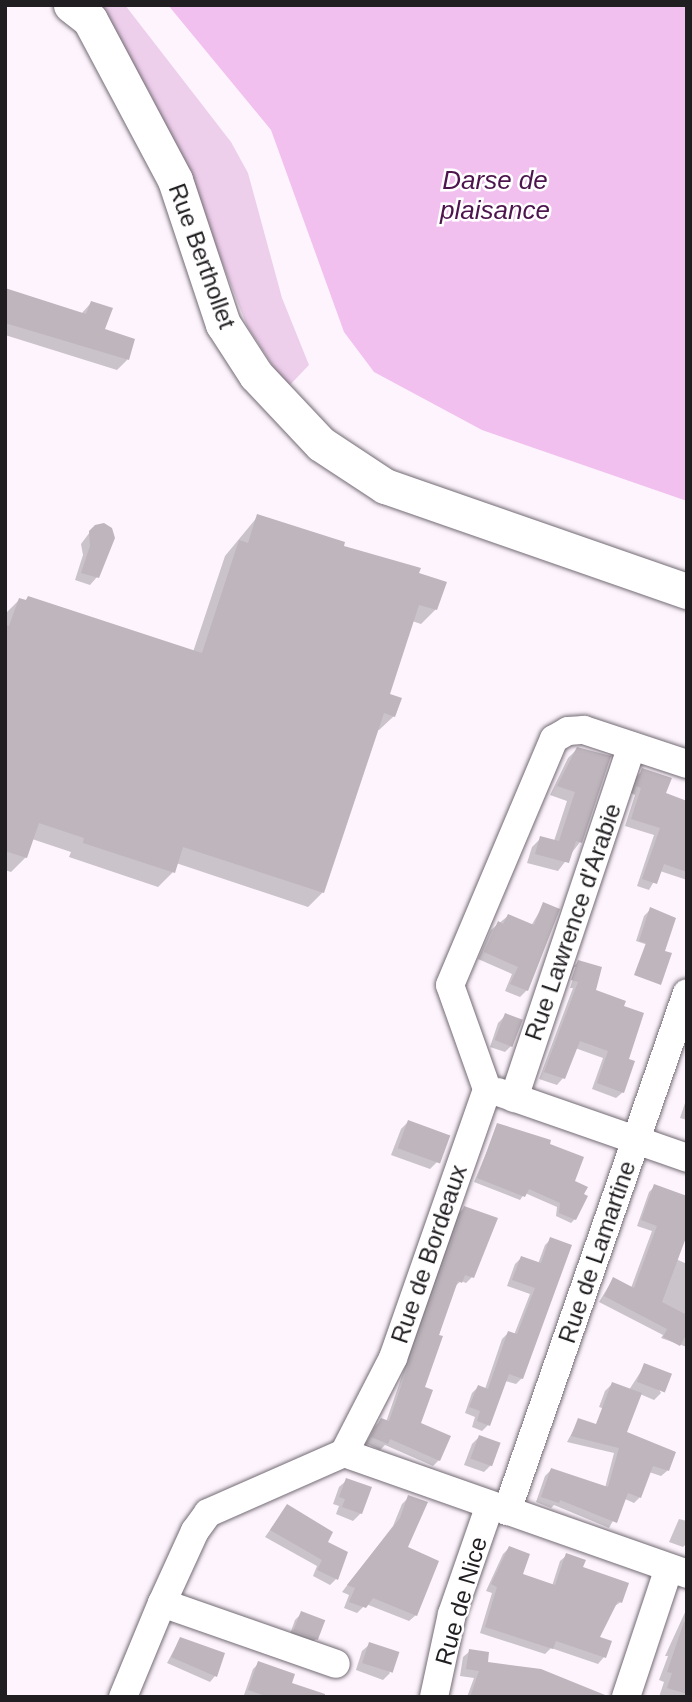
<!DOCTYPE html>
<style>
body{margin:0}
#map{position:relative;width:692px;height:1702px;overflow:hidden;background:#fdf4fd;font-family:Helvetica,sans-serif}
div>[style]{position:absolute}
.green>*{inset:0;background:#edceeb}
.water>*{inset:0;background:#f1c0ef}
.shadow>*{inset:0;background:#0003}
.building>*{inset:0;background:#beb5bd;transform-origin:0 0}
.roads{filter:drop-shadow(0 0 2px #736b73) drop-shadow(0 0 2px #736b73)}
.minor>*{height:28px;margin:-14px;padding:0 14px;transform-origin:14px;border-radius:14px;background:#fff}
.major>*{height:35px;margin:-17.5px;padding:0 17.5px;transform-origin:17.5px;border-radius:17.5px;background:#fff}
span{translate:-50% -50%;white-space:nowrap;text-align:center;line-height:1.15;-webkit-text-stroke:5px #fff;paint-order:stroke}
.street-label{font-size:24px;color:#211e21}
.water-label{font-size:26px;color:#4d144d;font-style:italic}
.frame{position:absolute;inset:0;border:7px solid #211e21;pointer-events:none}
</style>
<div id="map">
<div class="green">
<i style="clip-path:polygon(90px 5px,125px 5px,231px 142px,248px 173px,282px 298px,309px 365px,287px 388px,247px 326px,187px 173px,150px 93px,106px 23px)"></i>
</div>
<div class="water">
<i style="clip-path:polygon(168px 5px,687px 5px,687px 501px,482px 430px,374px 372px,344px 332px,271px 130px)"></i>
</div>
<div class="shadow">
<i style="clip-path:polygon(5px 290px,81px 314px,91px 303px,103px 330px,133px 340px,127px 360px,117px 370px,5px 335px)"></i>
<i style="clip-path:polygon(258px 516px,417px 574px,436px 609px,421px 624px,412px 621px,388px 695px,394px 716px,379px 730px,376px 730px,323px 892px,308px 907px,176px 863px,173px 872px,158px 887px,69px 857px,71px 852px,32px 839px,26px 857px,11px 872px,5px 870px,5px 614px,19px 600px,25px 601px,28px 598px,193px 652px,225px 556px)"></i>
<i style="clip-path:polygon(93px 528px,97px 577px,90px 585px,75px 580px,83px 555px,81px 544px)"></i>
<i style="clip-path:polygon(577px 749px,580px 842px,558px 871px,527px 863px,532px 847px,541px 838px,554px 841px,567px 801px,550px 795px,568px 758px)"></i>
<i style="clip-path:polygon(643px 770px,664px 794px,687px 802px,687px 880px,660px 871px,649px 890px,637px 886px,654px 835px,625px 826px,635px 795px,631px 793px,636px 777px)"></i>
<i style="clip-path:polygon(544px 904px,527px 990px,520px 997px,505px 991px,512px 974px,478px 959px,491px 930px,498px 924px,508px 916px,531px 926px)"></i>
<i style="clip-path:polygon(650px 910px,660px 949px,636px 941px,644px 916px)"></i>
<i style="clip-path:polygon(578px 962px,594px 991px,622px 1007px,626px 1060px,623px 1092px,616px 1098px,592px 1089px,603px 1058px,575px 1048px,563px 1078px,557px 1085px,539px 1079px,573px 988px,570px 988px,577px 967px,574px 967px,566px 986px,572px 968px)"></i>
<i style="clip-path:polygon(505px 1016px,512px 1045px,505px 1052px,490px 1047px,498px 1023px)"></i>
<i style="clip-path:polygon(687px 1097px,687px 1120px,680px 1118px)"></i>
<i style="clip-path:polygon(408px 1122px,437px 1162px,430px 1169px,391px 1155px,401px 1129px)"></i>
<i style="clip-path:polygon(498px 1125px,573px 1182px,575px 1219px,571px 1223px,556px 1216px,557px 1207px,525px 1193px,520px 1200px,474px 1182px)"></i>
<i style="clip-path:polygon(655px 1186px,676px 1259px,687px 1264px,687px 1310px,680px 1324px,687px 1327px,687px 1347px,661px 1338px,663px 1335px,599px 1302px,613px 1279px,631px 1288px,652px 1231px,637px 1226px,649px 1192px)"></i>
<i style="clip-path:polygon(464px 1208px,472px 1277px,466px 1283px,461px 1281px,453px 1288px,423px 1388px,419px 1424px,439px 1460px,433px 1466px,385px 1445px,380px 1450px,366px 1443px,375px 1426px,381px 1420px,386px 1422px,458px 1214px)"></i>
<i style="clip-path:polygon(551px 1239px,522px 1378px,516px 1384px,505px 1381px,488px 1425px,482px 1431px,472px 1427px,475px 1417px,465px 1413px,472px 1393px,478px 1387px,485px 1389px,502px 1339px,508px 1333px,514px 1335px,530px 1294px,507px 1286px,515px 1264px,521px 1258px,538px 1264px,545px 1245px)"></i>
<i style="clip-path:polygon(645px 1365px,661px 1393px,654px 1400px,640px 1394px,627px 1416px,599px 1407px,605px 1391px,612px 1384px,629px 1390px)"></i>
<i style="clip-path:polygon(579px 1420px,672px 1453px,667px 1471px,661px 1476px,649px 1472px,640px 1497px,634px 1503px,625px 1499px,609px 1528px,554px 1505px,551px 1508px,536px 1502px,545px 1476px,551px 1470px,605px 1488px,614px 1453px,567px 1442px)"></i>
<i style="clip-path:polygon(479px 1437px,491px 1465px,484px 1472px,464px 1465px,472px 1444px)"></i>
<i style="clip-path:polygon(347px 1480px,361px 1513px,353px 1521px,336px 1514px,339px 1506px,333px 1504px,339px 1487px)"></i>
<i style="clip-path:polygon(409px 1497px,406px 1548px,416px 1615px,409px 1621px,366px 1604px,357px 1613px,344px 1608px,349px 1595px,342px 1592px,393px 1526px,402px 1504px)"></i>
<i style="clip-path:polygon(287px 1506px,326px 1543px,336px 1579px,330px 1585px,313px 1576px,317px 1566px,265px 1537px)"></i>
<i style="clip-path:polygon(679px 1519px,687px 1521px,687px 1543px,683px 1547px,669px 1542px)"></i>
<i style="clip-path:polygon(509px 1548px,521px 1575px,552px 1586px,560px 1561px,567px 1555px,621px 1602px,613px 1607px,598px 1638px,609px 1642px,604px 1657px,598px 1664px,551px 1648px,545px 1654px,480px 1633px,492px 1593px,486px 1591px,503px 1554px)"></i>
<i style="clip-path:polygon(687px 1608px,687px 1697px,659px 1697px,664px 1682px,659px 1680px,668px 1656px,665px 1656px)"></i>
<i style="clip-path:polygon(302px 1613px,317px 1638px,310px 1645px,289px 1637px,295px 1620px)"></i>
<i style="clip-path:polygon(180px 1639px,215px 1676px,210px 1682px,167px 1663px)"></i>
<i style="clip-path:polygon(370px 1644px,390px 1673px,383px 1680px,356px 1670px,362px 1651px)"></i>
<i style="clip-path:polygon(470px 1651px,486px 1664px,590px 1697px,467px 1697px,474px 1678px,460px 1676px,463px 1657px)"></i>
<i style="clip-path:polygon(259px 1663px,290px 1684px,329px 1697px,244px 1695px,253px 1669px)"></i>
</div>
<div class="building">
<i style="clip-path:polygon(5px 288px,86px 314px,91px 301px,113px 308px,105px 329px,135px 339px,129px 360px,5px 323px)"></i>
<i style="clip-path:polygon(257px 514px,345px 542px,344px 546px,421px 568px,419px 573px,447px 582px,437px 610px,419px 605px,390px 694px,402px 698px,395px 717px,384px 713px,324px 893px,183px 847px,175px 873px,83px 843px,84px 838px,39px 823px,27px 858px,5px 851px,5px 625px,9px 626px,19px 598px,26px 600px,28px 596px,202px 653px,239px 540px,248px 543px)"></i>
<i style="clip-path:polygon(104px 523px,112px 528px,115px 538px,99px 578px,81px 573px,90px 546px,89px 531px,95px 525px)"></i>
<i style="clip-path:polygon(577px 747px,611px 756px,582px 843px,576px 841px,569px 863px,535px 854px,540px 836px,559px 841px,575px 792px,557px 786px)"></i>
<i style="clip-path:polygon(642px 768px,672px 778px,666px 793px,687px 801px,687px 872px,664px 864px,657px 884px,642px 879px,660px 828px,631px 819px,641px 788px,636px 786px)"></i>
<i style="clip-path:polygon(543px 902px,560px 909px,528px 991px,510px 984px,518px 967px,484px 952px,498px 921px,503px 924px,508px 914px,534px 925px)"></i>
<i style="clip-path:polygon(650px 907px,676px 918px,665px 951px,672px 953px,661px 985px,634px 975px,646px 943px,639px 941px)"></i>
<i style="clip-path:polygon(578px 960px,602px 967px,596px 990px,626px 1001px,624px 1006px,644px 1013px,629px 1059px,635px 1061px,624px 1093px,597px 1083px,608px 1051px,580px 1041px,565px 1079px,544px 1072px,578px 982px,571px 980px)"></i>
<i style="left:505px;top:1013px;width:19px;height:29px;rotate:21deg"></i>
<i style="left:408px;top:1120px;width:45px;height:30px;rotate:20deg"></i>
<i style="clip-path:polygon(497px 1123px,551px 1140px,550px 1144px,584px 1157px,575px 1181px,588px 1187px,584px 1194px,588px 1196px,576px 1220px,559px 1213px,560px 1203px,529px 1189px,525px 1197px,477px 1178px)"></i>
<i style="clip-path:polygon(654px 1184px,687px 1196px,687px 1235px,662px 1302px,687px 1315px,687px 1333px,680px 1346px,663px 1337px,667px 1329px,604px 1296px,613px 1277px,634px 1288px,657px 1226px,641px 1220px)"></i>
<i style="clip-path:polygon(464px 1206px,498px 1218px,474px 1278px,465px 1275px,462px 1283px,458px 1281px,439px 1335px,443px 1336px,425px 1387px,433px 1390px,421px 1423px,451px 1436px,440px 1461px,390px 1439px,388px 1444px,371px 1437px,381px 1418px,389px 1421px)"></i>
<i style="clip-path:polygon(550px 1237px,572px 1245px,523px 1379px,509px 1374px,490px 1426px,477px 1421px,480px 1411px,469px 1407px,478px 1385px,488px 1389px,508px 1331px,517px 1334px,535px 1288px,512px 1280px,521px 1256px,541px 1263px)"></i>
<i style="left:644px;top:1363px;width:30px;height:20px;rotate:21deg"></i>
<i style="clip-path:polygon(612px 1382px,642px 1393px,627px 1432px,676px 1452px,669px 1471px,653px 1466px,641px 1498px,628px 1493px,617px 1523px,560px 1500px,559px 1503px,541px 1497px,551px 1468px,608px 1487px,619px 1448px,571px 1436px,578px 1418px,596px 1424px)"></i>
<i style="left:479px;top:1435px;width:23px;height:25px;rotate:20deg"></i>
<i style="clip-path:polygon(346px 1478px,372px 1487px,362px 1514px,342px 1507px,345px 1499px,339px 1497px)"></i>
<i style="clip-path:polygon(408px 1495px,428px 1502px,408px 1547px,439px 1561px,417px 1616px,373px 1598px,366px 1608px,349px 1602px,355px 1588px,347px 1585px,400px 1518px)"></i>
<i style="clip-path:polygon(287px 1504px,333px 1532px,328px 1542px,348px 1552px,338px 1580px,317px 1570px,322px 1560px,270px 1530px)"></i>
<i style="clip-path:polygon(509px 1546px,530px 1554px,523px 1574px,555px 1585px,566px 1553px,586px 1560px,583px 1567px,629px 1583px,622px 1603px,618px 1601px,600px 1637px,612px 1641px,606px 1658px,556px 1641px,553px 1649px,485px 1627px,497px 1587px,491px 1584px)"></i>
<i style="left:301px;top:1611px;width:26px;height:21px;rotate:21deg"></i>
<i style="clip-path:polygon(684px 1622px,687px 1622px,687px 1694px,667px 1688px,672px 1673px,667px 1672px)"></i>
<i style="clip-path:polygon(180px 1637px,225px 1653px,217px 1677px,171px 1657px)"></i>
<i style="left:369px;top:1642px;width:32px;height:22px;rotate:18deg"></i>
<i style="clip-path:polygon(469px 1649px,489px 1652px,488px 1662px,541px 1669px,610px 1697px,470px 1697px,479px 1671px,466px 1669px)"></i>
<i style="clip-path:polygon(258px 1661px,295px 1674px,292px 1683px,325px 1694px,325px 1697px,268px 1697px,248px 1690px)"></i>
</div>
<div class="roads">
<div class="minor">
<i style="left:498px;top:1092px;width:200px;rotate:19.2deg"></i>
<i style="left:514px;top:1098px;width:371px;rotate:-71.5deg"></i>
<i style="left:344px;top:1453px;width:364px;rotate:19.4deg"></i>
<i style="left:507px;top:1511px;width:548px;rotate:-70.84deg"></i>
<i style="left:162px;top:1603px;width:184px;rotate:19.3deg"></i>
<i style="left:123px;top:1697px;width:102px;rotate:-67.5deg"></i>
<i style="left:162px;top:1603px;width:79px;rotate:-65.4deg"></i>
<i style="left:195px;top:1531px;width:22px;rotate:-54deg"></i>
<i style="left:208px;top:1513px;width:149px;rotate:-23.8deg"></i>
<i style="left:344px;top:1453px;width:107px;rotate:-62.7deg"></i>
<i style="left:393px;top:1358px;width:285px;rotate:-70.7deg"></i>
<i style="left:487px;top:1089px;width:110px;rotate:-109.6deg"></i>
<i style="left:450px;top:985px;width:267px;rotate:-67.1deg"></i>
<i style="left:554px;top:739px;width:16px;rotate:-30deg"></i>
<i style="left:568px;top:731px;width:16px;rotate:-4deg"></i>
<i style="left:584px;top:730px;width:108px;rotate:18.3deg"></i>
<i style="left:434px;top:1697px;width:85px;rotate:-77.8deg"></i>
<i style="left:452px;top:1614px;width:115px;rotate:-70.8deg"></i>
<i style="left:626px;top:1697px;width:136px;rotate:-71.6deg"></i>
</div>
<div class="major">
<i style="left:71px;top:5px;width:24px;rotate:38deg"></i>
<i style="left:90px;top:20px;width:181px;rotate:62deg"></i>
<i style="left:175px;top:180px;width:152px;rotate:71.6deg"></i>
<i style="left:223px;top:324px;width:61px;rotate:57.1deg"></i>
<i style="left:256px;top:375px;width:95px;rotate:46.7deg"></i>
<i style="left:321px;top:444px;width:77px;rotate:33.3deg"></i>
<i style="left:385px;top:486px;width:320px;rotate:19.2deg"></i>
</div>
</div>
<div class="street-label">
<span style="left:202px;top:256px;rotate:70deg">Rue Berthollet</span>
<span style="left:573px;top:922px;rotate:-71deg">Rue Lawrence d'Arabie</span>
<span style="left:597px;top:1252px;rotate:-71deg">Rue de Lamartine</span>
<span style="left:429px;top:1254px;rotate:-71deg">Rue de Bordeaux</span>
<span style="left:461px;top:1601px;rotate:-74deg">Rue de Nice</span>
</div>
<div class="water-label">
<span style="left:495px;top:196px">Darse de<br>plaisance</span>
</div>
<div class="frame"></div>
</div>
